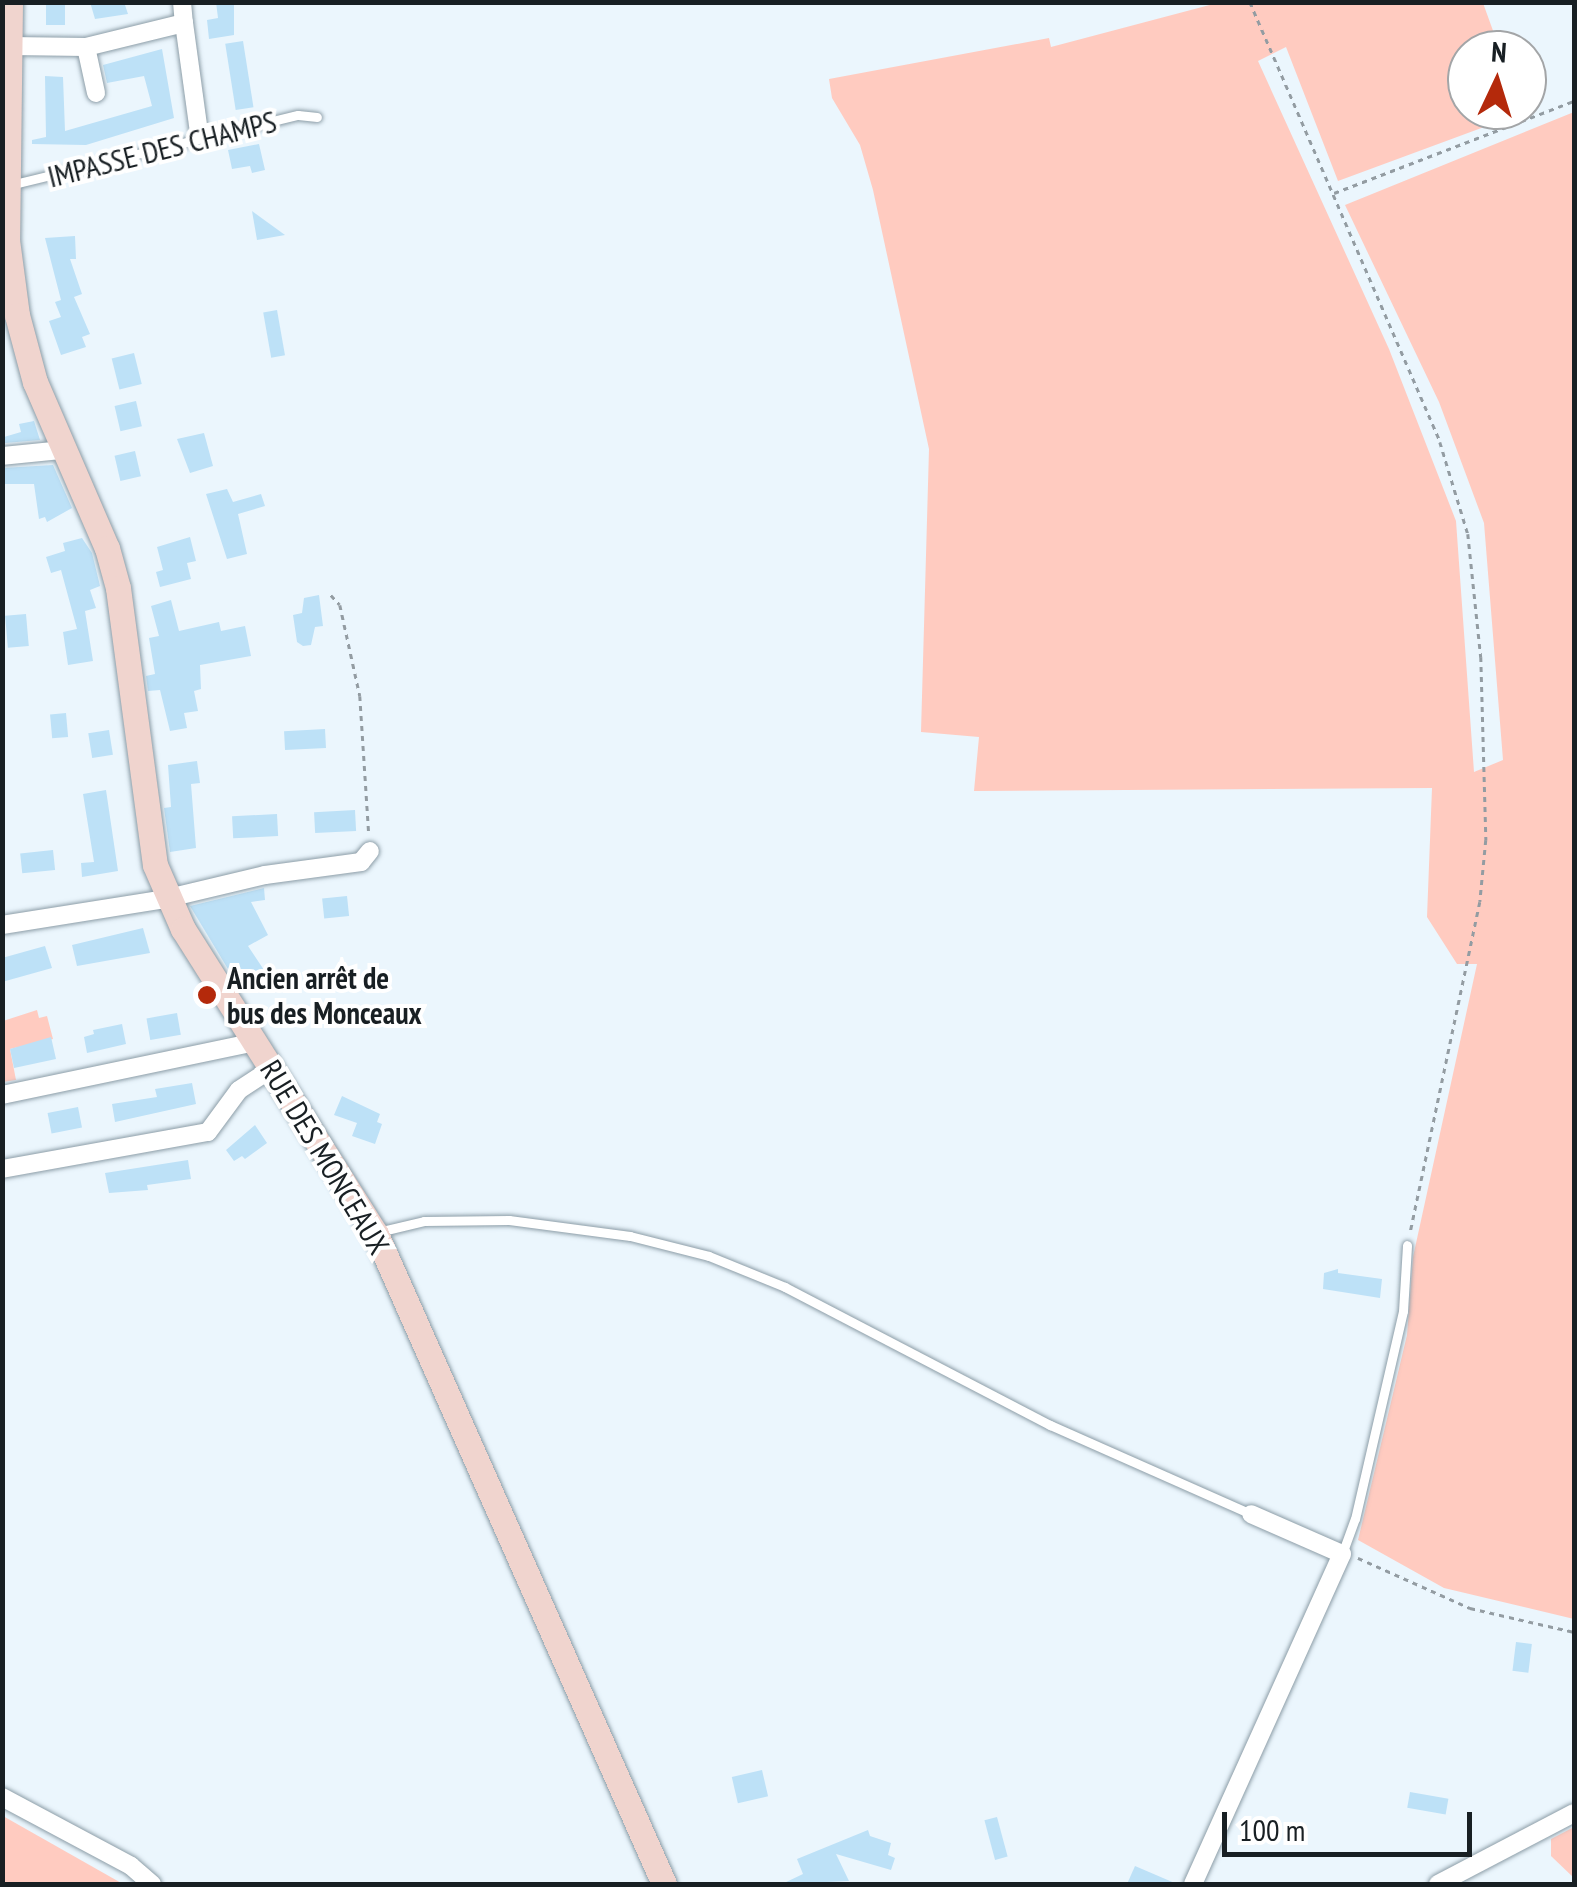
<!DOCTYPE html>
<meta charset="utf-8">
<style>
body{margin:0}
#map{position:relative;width:1577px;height:1887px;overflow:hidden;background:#ebf6fd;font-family:"PT Sans Narrow",sans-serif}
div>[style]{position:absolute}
.green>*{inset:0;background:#ffcbc0}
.building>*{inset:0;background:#bde1f7;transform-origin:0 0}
.path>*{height:2.5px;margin-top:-1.25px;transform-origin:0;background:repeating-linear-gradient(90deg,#939ca2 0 5px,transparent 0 10px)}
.roads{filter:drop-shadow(0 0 2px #8c9da7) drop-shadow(0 0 2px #8c9da7)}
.lane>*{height:9px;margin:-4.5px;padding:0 4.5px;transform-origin:4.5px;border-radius:4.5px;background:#fff}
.street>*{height:18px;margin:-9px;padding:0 9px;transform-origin:9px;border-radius:9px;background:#fff}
.secondary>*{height:25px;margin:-12.5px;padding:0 12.5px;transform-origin:12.5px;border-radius:12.5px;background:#f0d4ce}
.dots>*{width:28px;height:28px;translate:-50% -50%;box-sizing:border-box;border:5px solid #fff;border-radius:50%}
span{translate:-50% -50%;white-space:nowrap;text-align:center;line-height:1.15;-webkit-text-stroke:8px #fff;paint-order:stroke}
.street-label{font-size:30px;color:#181f23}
.poi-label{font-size:30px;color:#181f23;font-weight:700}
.left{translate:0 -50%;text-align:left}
.frame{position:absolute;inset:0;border:5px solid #181f23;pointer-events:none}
.north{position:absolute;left:1447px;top:30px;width:100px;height:100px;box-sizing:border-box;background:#fff;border:2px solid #a3a5a7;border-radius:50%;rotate:4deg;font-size:28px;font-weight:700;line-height:40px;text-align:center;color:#181f23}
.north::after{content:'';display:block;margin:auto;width:35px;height:45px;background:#b4290b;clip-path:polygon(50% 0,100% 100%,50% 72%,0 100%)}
.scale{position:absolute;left:1222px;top:1812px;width:250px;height:45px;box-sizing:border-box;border:5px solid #181f23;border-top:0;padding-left:12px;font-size:30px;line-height:35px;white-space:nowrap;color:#181f23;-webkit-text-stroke:8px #fff;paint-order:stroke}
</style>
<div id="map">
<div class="green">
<i style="clip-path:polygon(1221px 2px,1483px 3px,1500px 50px,1467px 50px,1467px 110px,1522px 113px,1338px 181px,1286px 47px,1258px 61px,1389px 349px,1456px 521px,1474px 772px,1503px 760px,1484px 523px,1439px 402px,1345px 205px,1574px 112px,1574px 1619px,1444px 1588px,1358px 1540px,1407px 1335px,1413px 1257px,1477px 964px,1457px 964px,1427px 917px,1432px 788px,974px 791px,979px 737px,921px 732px,929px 449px,873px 190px,860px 145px,832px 98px,829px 79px,1049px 38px,1051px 47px)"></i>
<i style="clip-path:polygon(37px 1010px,39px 1018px,47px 1016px,53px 1039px,10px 1049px,16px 1080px,3px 1082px,3px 1021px)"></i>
<i style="clip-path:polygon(2px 1816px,3px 1816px,123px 1884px,3px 1884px)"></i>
<i style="clip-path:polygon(1574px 1827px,1574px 1878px,1551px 1856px,1551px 1839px)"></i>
</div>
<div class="building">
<i style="left:46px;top:2px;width:19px;height:23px"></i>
<i style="clip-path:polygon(90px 2px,124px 2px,128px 14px,95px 19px)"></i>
<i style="clip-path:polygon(216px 2px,234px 2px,234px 35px,209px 39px,207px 20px,218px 18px)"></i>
<i style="left:243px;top:41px;width:67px;height:18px;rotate:81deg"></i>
<i style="clip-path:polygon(162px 49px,174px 118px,86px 145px,32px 144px,32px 140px,46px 137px,45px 76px,63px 77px,65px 131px,152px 106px,144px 76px,107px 83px,103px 65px)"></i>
<i style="clip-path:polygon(259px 144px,265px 170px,252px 173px,250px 166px,232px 169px,228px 150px)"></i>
<i style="clip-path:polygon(252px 211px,285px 235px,257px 240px)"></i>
<i style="clip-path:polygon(75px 236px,76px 259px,70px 259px,82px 294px,74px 297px,90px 334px,82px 337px,86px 347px,61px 355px,49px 321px,61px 317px,55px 302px,61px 300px,45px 238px)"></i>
<i style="left:277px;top:310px;width:46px;height:14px;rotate:80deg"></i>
<i style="left:134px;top:353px;width:32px;height:23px;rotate:76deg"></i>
<i style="left:136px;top:401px;width:26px;height:22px;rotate:77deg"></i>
<i style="clip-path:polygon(34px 421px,40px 440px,5px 443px,4px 437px,21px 432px,19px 424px)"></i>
<i style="clip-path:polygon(204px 433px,213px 466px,190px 473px,177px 439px)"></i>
<i style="left:135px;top:451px;width:26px;height:21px;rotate:77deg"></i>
<i style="clip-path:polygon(53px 465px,72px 508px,47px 522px,45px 517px,39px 519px,34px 484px,3px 484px,3px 468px)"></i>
<i style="clip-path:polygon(227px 489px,233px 502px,261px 494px,265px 506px,238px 514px,247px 554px,227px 559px,206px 494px)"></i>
<i style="clip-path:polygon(190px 537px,196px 561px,187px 563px,191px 579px,160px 587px,156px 572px,163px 570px,157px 547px)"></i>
<i style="clip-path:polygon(82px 538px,92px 553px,100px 586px,90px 590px,96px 608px,85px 611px,93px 661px,68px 665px,63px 632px,77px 629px,61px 570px,51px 573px,46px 557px,65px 551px,63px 543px)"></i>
<i style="clip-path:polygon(319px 595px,323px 626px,315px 627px,311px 645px,303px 646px,297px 642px,293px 615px,302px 613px,304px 598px)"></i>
<i style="clip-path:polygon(171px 600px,179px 631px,219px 622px,221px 631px,245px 626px,251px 656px,200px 665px,201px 689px,194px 691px,198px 711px,184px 713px,187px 728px,170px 731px,160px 690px,148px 691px,146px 676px,155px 674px,149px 638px,159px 636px,151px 606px)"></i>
<i style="left:26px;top:614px;width:32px;height:21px;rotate:85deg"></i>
<i style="left:66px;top:713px;width:24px;height:16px;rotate:85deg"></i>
<i style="left:325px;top:729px;width:19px;height:41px;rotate:87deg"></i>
<i style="left:109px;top:730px;width:25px;height:21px;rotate:81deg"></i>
<i style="clip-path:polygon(197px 761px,200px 783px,191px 784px,196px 848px,170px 852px,164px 808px,171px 807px,168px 765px)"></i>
<i style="clip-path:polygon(106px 790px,118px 871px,82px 877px,81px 863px,94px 862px,83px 794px)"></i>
<i style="left:355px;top:810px;width:21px;height:41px;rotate:87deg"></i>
<i style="left:277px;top:814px;width:22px;height:45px;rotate:87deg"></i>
<i style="left:53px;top:850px;width:20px;height:33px;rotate:84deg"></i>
<i style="clip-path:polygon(264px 888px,265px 900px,251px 902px,268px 935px,248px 946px,264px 970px,243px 984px,232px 967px,228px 969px,190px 906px)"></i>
<i style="left:347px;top:896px;width:20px;height:25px;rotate:84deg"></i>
<i style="clip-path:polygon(143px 928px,150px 953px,77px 966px,72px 945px)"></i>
<i style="clip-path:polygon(45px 946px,52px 968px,2px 982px,2px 958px)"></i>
<i style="left:177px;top:1013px;width:22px;height:31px;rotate:80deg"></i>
<i style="clip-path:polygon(122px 1024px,126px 1044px,87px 1053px,84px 1037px,94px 1034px,93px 1030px)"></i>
<i style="clip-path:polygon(51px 1037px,56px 1059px,14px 1068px,10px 1049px)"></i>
<i style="clip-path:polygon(192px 1083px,196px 1104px,115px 1122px,112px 1104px,157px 1097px,155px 1089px)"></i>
<i style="clip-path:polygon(342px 1096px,380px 1114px,377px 1122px,382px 1124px,375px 1144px,352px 1136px,357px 1123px,334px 1115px)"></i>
<i style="left:78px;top:1107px;width:21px;height:31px;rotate:79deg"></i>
<i style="clip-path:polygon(255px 1125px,267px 1143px,245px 1159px,242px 1156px,234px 1161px,226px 1150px)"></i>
<i style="clip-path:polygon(188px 1160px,191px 1179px,147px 1185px,148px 1190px,109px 1193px,105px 1173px)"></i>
<i style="clip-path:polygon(1338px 1269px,1338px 1273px,1382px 1279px,1380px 1298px,1323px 1289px,1324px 1273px)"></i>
<i style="left:1516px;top:1642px;width:16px;height:29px;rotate:7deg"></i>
<i style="left:762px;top:1770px;width:27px;height:31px;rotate:77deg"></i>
<i style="left:1410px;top:1792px;width:39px;height:16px;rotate:10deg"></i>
<i style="left:997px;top:1817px;width:41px;height:13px;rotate:75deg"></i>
<i style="clip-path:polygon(868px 1830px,870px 1836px,891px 1843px,888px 1855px,895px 1858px,891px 1870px,836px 1854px,849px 1881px,782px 1884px,803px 1874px,797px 1859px)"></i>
<i style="clip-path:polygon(1135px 1866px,1177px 1884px,1127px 1884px)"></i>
</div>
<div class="path">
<i style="left:1250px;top:2px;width:479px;rotate:66.6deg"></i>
<i style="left:1440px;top:442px;width:96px;rotate:73.1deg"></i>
<i style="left:1468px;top:534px;width:124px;rotate:84deg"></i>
<i style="left:1481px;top:657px;width:183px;rotate:88.4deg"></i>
<i style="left:1486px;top:840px;width:62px;rotate:95.5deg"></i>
<i style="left:1480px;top:902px;width:339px;rotate:101.9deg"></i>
<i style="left:1334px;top:193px;width:257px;rotate:-21deg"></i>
<i style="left:331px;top:595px;width:13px;rotate:48deg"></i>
<i style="left:340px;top:605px;width:93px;rotate:77.6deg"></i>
<i style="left:360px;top:696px;width:139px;rotate:86.3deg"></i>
<i style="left:1358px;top:1558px;width:123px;rotate:24.1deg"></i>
<i style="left:1470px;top:1608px;width:107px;rotate:13deg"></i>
</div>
<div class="roads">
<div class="lane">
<i style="left:10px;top:185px;width:296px;rotate:-13.7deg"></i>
<i style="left:298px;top:115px;width:19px;rotate:6deg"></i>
<i style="left:378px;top:1232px;width:47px;rotate:-13.4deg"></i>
<i style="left:424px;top:1221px;width:85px;rotate:-0.7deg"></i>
<i style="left:509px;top:1220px;width:122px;rotate:7.5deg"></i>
<i style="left:630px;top:1236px;width:81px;rotate:14.2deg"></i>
<i style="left:709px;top:1256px;width:82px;rotate:22.2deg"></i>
<i style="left:785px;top:1287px;width:299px;rotate:27.5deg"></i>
<i style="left:1050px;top:1425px;width:220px;rotate:23.9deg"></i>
<i style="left:1342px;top:1554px;width:37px;rotate:-70deg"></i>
<i style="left:1355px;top:1519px;width:213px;rotate:-77deg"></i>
<i style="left:1403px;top:1311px;width:66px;rotate:-86.5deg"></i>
</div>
<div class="street">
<i style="left:182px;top:2px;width:21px;rotate:85deg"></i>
<i style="left:10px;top:46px;width:76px;rotate:0.8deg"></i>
<i style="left:86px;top:47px;width:101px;rotate:-13.8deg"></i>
<i style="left:184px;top:23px;width:111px;rotate:82.2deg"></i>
<i style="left:86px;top:47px;width:47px;rotate:77.7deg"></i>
<i style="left:2px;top:456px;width:60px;rotate:-5.7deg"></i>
<i style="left:2px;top:925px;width:160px;rotate:-9deg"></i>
<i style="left:160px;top:900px;width:108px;rotate:-13.4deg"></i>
<i style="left:265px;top:875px;width:97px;rotate:-7.7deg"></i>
<i style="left:361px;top:862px;width:14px;rotate:-51deg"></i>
<i style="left:2px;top:1095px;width:259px;rotate:-11.8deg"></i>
<i style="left:2px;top:1169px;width:209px;rotate:-10.2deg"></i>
<i style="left:208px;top:1132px;width:52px;rotate:-53.6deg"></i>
<i style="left:239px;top:1090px;width:42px;rotate:-33.3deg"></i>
<i style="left:2px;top:1797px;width:146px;rotate:28.1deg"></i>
<i style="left:131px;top:1866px;width:28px;rotate:41deg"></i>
<i style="left:1193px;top:1884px;width:362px;rotate:-65.7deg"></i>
<i style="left:1342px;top:1554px;width:99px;rotate:-156.3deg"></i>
<i style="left:1438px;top:1884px;width:153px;rotate:-27.6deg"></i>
</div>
<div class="secondary">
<i style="left:10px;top:2px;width:238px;rotate:90.7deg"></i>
<i style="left:7px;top:240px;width:76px;rotate:82.4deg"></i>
<i style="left:17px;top:315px;width:69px;rotate:75deg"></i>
<i style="left:35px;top:382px;width:181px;rotate:66.6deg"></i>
<i style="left:107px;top:548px;width:41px;rotate:74.6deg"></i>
<i style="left:118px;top:588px;width:279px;rotate:82.4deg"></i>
<i style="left:155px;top:865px;width:70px;rotate:66.4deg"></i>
<i style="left:183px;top:929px;width:361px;rotate:57.7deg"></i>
<i style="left:376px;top:1234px;width:711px;rotate:66.1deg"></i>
</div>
</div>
<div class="dots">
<i style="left:207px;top:995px;background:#b4290b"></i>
</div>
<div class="street-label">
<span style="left:162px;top:149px;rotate:-14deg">IMPASSE DES CHAMPS</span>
<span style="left:325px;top:1157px;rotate:59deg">RUE DES MONCEAUX</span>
</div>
<div class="poi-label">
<span class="left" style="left:227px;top:995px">Ancien arrêt de<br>bus des Monceaux</span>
</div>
<div class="frame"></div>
<div class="north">N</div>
<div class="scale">100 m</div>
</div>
